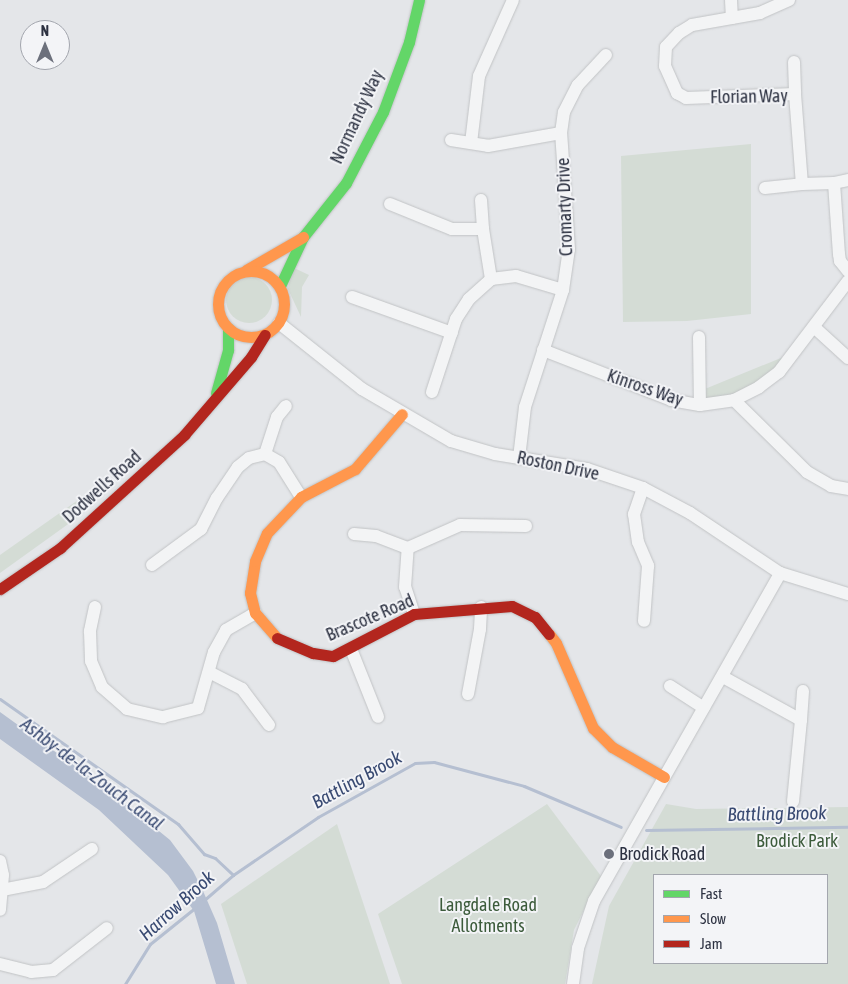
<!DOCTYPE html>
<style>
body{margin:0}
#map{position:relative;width:848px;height:984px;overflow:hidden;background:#e4e6e9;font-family:"Asap Condensed",sans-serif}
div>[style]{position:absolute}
.green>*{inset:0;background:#d4dcd5}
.round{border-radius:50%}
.water>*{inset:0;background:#b5bfd1}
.stream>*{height:3px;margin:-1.5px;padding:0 1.5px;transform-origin:1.5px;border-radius:1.5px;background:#b5bfd1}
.roads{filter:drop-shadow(0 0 1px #c1c3c5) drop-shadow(0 0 1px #c1c3c5)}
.street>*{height:12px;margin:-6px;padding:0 6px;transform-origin:6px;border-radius:6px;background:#f3f4f5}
.fast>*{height:11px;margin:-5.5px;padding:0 5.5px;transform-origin:5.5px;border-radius:5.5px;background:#63d668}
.slow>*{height:11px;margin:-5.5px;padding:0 5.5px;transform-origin:5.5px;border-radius:5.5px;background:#ff974d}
.slow>.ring{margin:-5.5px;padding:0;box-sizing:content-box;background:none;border:11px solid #ff974d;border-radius:50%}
.jam>*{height:11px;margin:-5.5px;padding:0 5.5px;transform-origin:5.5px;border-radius:5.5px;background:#b3261e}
.dots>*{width:14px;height:14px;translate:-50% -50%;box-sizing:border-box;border:2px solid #f3f4f7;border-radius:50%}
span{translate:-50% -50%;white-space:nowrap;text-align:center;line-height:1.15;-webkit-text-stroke:4px #f3f4f7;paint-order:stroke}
.street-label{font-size:18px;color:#2c3141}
.park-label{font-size:18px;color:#3c5b3b}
.poi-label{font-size:18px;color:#2c3141}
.left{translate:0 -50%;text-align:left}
.water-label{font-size:19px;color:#394a72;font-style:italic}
.legend{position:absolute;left:653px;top:874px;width:175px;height:90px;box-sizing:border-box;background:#f3f4f7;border:1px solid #a3a6ae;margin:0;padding:6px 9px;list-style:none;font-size:15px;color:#2c3141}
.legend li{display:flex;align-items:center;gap:10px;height:25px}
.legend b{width:25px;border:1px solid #a3a6ae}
.north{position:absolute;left:20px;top:20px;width:50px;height:50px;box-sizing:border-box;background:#f3f4f7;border:1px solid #a3a6ae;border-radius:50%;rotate:0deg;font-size:14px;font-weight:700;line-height:20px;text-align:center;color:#2c3141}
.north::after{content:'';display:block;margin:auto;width:18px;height:22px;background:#6c707c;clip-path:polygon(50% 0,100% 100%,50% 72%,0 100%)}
</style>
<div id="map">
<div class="green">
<i style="clip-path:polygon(751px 144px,751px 314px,687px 321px,623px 322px,621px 156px)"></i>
<i style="clip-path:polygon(292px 267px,309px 275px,302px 287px,301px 317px,288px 289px)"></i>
<i class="round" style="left:226px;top:277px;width:46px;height:46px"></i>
<i style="clip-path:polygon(793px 353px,759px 387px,700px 402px,700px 391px)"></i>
<i style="clip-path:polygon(98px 486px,78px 517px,0 573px,0 555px)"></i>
<i style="clip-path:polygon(547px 804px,601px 876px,574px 930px,565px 984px,402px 984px,378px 914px)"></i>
<i style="clip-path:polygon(evenodd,666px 804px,696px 809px,848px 807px,848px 984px,592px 984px,609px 906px,666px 804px,654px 875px,827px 875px,827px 963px,654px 963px,654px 875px)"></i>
<i style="clip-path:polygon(337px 824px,390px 984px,247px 984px,221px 904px)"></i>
</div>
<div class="water">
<i style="clip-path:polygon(0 712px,111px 792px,170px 840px,193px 871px,203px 891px,217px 923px,235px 984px,216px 984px,194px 911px,168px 875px,99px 810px,0 739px)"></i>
</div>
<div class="stream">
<i style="left:0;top:699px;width:218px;rotate:35.1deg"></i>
<i style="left:178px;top:824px;width:40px;rotate:49deg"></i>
<i style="left:204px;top:854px;width:12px;rotate:20deg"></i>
<i style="left:215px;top:858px;width:25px;rotate:43deg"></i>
<i style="left:646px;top:830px;width:202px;rotate:-0.9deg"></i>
<i style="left:203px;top:901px;width:40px;rotate:-41deg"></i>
<i style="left:233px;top:875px;width:103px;rotate:-34.3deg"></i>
<i style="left:318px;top:817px;width:111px;rotate:-29.1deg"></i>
<i style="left:415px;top:763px;width:19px;rotate:-3deg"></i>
<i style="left:434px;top:762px;width:93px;rotate:14.9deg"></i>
<i style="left:524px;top:786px;width:105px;rotate:22.9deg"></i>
<i style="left:125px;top:984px;width:47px;rotate:-58deg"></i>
<i style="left:150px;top:944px;width:59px;rotate:-38.8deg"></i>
</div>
<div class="roads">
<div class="street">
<i style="left:731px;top:0;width:18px;rotate:87deg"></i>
<i style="left:789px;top:0;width:32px;rotate:156deg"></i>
<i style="left:760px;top:13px;width:69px;rotate:170deg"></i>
<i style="left:692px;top:25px;width:15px;rotate:148deg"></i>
<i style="left:679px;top:33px;width:19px;rotate:133deg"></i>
<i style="left:666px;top:47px;width:19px;rotate:93deg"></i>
<i style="left:665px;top:66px;width:30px;rotate:66deg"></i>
<i style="left:677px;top:93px;width:10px;rotate:29deg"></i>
<i style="left:686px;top:98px;width:109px;rotate:-2.1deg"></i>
<i style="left:795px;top:94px;width:90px;rotate:85.6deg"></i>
<i style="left:802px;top:184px;width:32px;rotate:-2deg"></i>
<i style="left:834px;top:183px;width:71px;rotate:86deg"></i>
<i style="left:839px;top:254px;width:7px;rotate:82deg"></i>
<i style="left:840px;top:261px;width:13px;rotate:51deg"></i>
<i style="left:794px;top:62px;width:32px;rotate:88deg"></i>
<i style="left:451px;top:140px;width:37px;rotate:9deg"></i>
<i style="left:488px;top:146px;width:74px;rotate:-10.1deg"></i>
<i style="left:471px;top:143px;width:67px;rotate:-83.2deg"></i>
<i style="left:479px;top:76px;width:83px;rotate:-65.9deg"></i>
<i style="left:834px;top:183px;width:14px;rotate:-12deg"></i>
<i style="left:765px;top:188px;width:37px;rotate:-6deg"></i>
<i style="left:481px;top:200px;width:29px;rotate:86deg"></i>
<i style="left:390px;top:204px;width:67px;rotate:22deg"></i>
<i style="left:452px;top:229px;width:31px"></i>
<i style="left:483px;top:229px;width:51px;rotate:80.9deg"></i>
<i style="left:352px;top:297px;width:106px;rotate:19.8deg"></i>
<i style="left:279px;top:323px;width:106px;rotate:38.5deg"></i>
<i style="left:362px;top:389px;width:103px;rotate:30.3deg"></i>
<i style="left:451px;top:441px;width:46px;rotate:16.5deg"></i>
<i style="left:495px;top:454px;width:93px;rotate:9.3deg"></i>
<i style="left:587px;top:469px;width:59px;rotate:18.7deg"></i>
<i style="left:643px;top:488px;width:53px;rotate:28deg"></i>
<i style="left:690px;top:513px;width:108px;rotate:33.7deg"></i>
<i style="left:780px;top:573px;width:71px;rotate:17.2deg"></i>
<i style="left:814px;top:327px;width:46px;rotate:42.4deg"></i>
<i style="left:699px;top:337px;width:68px;rotate:89.2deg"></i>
<i style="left:543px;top:350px;width:137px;rotate:21.3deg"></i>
<i style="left:671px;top:400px;width:29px;rotate:10deg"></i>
<i style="left:700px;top:405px;width:34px;rotate:-8deg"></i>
<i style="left:734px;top:400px;width:28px;rotate:-27deg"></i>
<i style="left:759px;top:387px;width:25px;rotate:-37deg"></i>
<i style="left:779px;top:372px;width:114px;rotate:-52.8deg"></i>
<i style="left:432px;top:392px;width:77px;rotate:-71.8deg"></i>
<i style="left:456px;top:319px;width:24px;rotate:-57deg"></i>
<i style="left:469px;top:299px;width:30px;rotate:-42deg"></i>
<i style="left:491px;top:279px;width:25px;rotate:-7deg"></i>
<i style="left:516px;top:276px;width:49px;rotate:16.6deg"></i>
<i style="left:734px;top:400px;width:103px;rotate:44.6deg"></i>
<i style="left:807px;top:472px;width:28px;rotate:30deg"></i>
<i style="left:831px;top:486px;width:17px;rotate:10deg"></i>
<i style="left:265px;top:454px;width:39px;rotate:-72deg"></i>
<i style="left:277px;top:417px;width:14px;rotate:-51deg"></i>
<i style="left:519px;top:458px;width:51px;rotate:-83.3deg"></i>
<i style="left:525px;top:407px;width:123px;rotate:-72deg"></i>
<i style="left:563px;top:290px;width:41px;rotate:-81.7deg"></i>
<i style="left:569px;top:249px;width:116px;rotate:-93.9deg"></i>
<i style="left:561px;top:133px;width:21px;rotate:-82deg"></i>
<i style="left:564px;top:112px;width:30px;rotate:-63deg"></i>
<i style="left:578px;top:85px;width:41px;rotate:-47deg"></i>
<i style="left:643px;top:488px;width:28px;rotate:109deg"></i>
<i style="left:634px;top:514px;width:28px;rotate:82deg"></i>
<i style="left:638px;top:542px;width:26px;rotate:67deg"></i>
<i style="left:648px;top:566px;width:55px;rotate:94.2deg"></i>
<i style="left:354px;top:534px;width:22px;rotate:5deg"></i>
<i style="left:376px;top:536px;width:34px;rotate:21deg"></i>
<i style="left:152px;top:565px;width:61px;rotate:-36.3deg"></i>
<i style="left:201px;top:529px;width:35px;rotate:-63deg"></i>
<i style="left:217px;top:498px;width:37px;rotate:-56deg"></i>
<i style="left:238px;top:467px;width:14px;rotate:-39deg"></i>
<i style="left:249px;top:458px;width:16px;rotate:-14deg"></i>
<i style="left:265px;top:454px;width:16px;rotate:30deg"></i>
<i style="left:279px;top:462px;width:41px;rotate:57.8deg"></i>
<i style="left:95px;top:607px;width:25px;rotate:102deg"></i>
<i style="left:90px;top:631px;width:30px;rotate:88deg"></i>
<i style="left:91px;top:661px;width:28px;rotate:67deg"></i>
<i style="left:102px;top:687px;width:33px;rotate:41deg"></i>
<i style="left:127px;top:709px;width:37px;rotate:13deg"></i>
<i style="left:163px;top:717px;width:36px;rotate:-14deg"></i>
<i style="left:198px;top:708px;width:58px;rotate:-74.1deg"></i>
<i style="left:214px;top:652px;width:25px;rotate:-61deg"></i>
<i style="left:226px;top:630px;width:34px;rotate:-30deg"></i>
<i style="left:414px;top:614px;width:28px;rotate:-108deg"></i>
<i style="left:405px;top:587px;width:39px;rotate:-86deg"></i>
<i style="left:408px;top:548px;width:57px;rotate:-23.9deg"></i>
<i style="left:460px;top:525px;width:66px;rotate:0.9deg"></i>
<i style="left:351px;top:649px;width:73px;rotate:68.3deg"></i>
<i style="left:209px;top:672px;width:37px;rotate:27deg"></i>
<i style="left:242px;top:689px;width:45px;rotate:53.1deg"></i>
<i style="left:723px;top:677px;width:89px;rotate:28.9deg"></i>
<i style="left:801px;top:720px;width:82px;rotate:95.6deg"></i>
<i style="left:670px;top:686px;width:40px;rotate:32.9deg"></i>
<i style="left:468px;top:694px;width:66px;rotate:-79.5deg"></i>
<i style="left:480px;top:629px;width:22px;rotate:-87deg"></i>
<i style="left:801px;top:720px;width:29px;rotate:-86deg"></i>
<i style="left:0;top:861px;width:14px;rotate:78deg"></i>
<i style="left:3px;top:875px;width:35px;rotate:95deg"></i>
<i style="left:2px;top:890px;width:42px;rotate:-11deg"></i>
<i style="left:43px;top:882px;width:59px;rotate:-34deg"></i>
<i style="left:0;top:964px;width:32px;rotate:14deg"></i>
<i style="left:31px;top:972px;width:22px;rotate:-5deg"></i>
<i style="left:53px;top:970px;width:68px;rotate:-37.9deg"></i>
<i style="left:573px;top:984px;width:36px;rotate:-82deg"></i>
<i style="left:578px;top:948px;width:50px;rotate:-71.2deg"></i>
<i style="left:594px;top:901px;width:377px;rotate:-60.4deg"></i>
</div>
<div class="fast">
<i style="left:280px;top:286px;width:54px;rotate:-64.9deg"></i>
<i style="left:303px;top:237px;width:69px;rotate:-51.5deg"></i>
<i style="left:346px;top:183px;width:80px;rotate:-62.5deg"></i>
<i style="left:383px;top:112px;width:75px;rotate:-69.6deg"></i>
<i style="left:409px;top:42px;width:43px;rotate:-76.6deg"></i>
<i style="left:216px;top:393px;width:45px;rotate:-74.4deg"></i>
<i style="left:228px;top:350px;width:22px;rotate:-90deg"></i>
</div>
<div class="slow">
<i style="left:246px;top:270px;width:66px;rotate:-30.1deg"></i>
<i class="ring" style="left:218px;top:271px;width:55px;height:55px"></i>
<i style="left:549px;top:634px;width:11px;rotate:52deg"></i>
<i style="left:556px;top:643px;width:93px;rotate:66.5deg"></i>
<i style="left:593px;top:728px;width:27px;rotate:45deg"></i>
<i style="left:612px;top:747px;width:60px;rotate:30deg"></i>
<i style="left:277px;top:638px;width:33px;rotate:-131deg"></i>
<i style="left:255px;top:613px;width:21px;rotate:-104deg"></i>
<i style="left:250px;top:593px;width:32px;rotate:-81deg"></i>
<i style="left:255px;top:561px;width:30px;rotate:-67deg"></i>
<i style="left:267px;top:533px;width:50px;rotate:-46.6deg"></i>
<i style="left:301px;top:497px;width:61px;rotate:-27.4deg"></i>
<i style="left:355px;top:469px;width:72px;rotate:-49.5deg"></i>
</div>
<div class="jam">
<i style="left:0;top:589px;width:73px;rotate:-34.3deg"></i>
<i style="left:60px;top:548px;width:168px;rotate:-42.3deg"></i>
<i style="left:184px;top:435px;width:103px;rotate:-49.3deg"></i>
<i style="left:251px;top:357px;width:26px;rotate:-58deg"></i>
<i style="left:277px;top:638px;width:39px;rotate:23deg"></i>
<i style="left:313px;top:653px;width:20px;rotate:9deg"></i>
<i style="left:333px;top:656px;width:91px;rotate:-27.4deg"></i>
<i style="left:414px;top:614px;width:98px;rotate:-4.7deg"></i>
<i style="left:512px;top:606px;width:25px;rotate:26deg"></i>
<i style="left:535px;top:617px;width:22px;rotate:51deg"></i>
</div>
</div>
<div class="dots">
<i style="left:609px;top:854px;background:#6c707c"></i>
</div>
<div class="street-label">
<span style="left:749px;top:97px;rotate:-1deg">Florian Way</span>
<span style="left:357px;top:117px;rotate:-65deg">Normandy Way</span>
<span style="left:565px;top:207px;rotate:-92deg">Cromarty Drive</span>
<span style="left:645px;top:388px;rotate:19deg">Kinross Way</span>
<span style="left:558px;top:466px;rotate:12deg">Roston Drive</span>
<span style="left:102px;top:487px;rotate:-42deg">Dodwells Road</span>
<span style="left:370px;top:618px;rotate:-23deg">Brascote Road</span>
</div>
<div class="park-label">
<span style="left:797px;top:841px">Brodick Park</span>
<span style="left:488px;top:916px">Langdale Road<br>Allotments</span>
</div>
<div class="poi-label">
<span class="left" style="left:619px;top:854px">Brodick Road</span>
</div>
<div class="water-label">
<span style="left:92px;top:774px;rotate:37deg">Ashby-de-la-Zouch Canal</span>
<span style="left:357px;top:780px;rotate:-29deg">Battling Brook</span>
<span style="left:777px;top:814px;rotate:-1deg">Battling Brook</span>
<span style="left:177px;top:906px;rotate:-42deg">Harrow Brook</span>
</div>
<ul class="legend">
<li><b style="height:6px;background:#63d668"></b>Fast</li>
<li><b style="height:6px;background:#ff974d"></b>Slow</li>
<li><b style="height:6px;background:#b3261e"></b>Jam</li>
</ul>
<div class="north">N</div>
</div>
